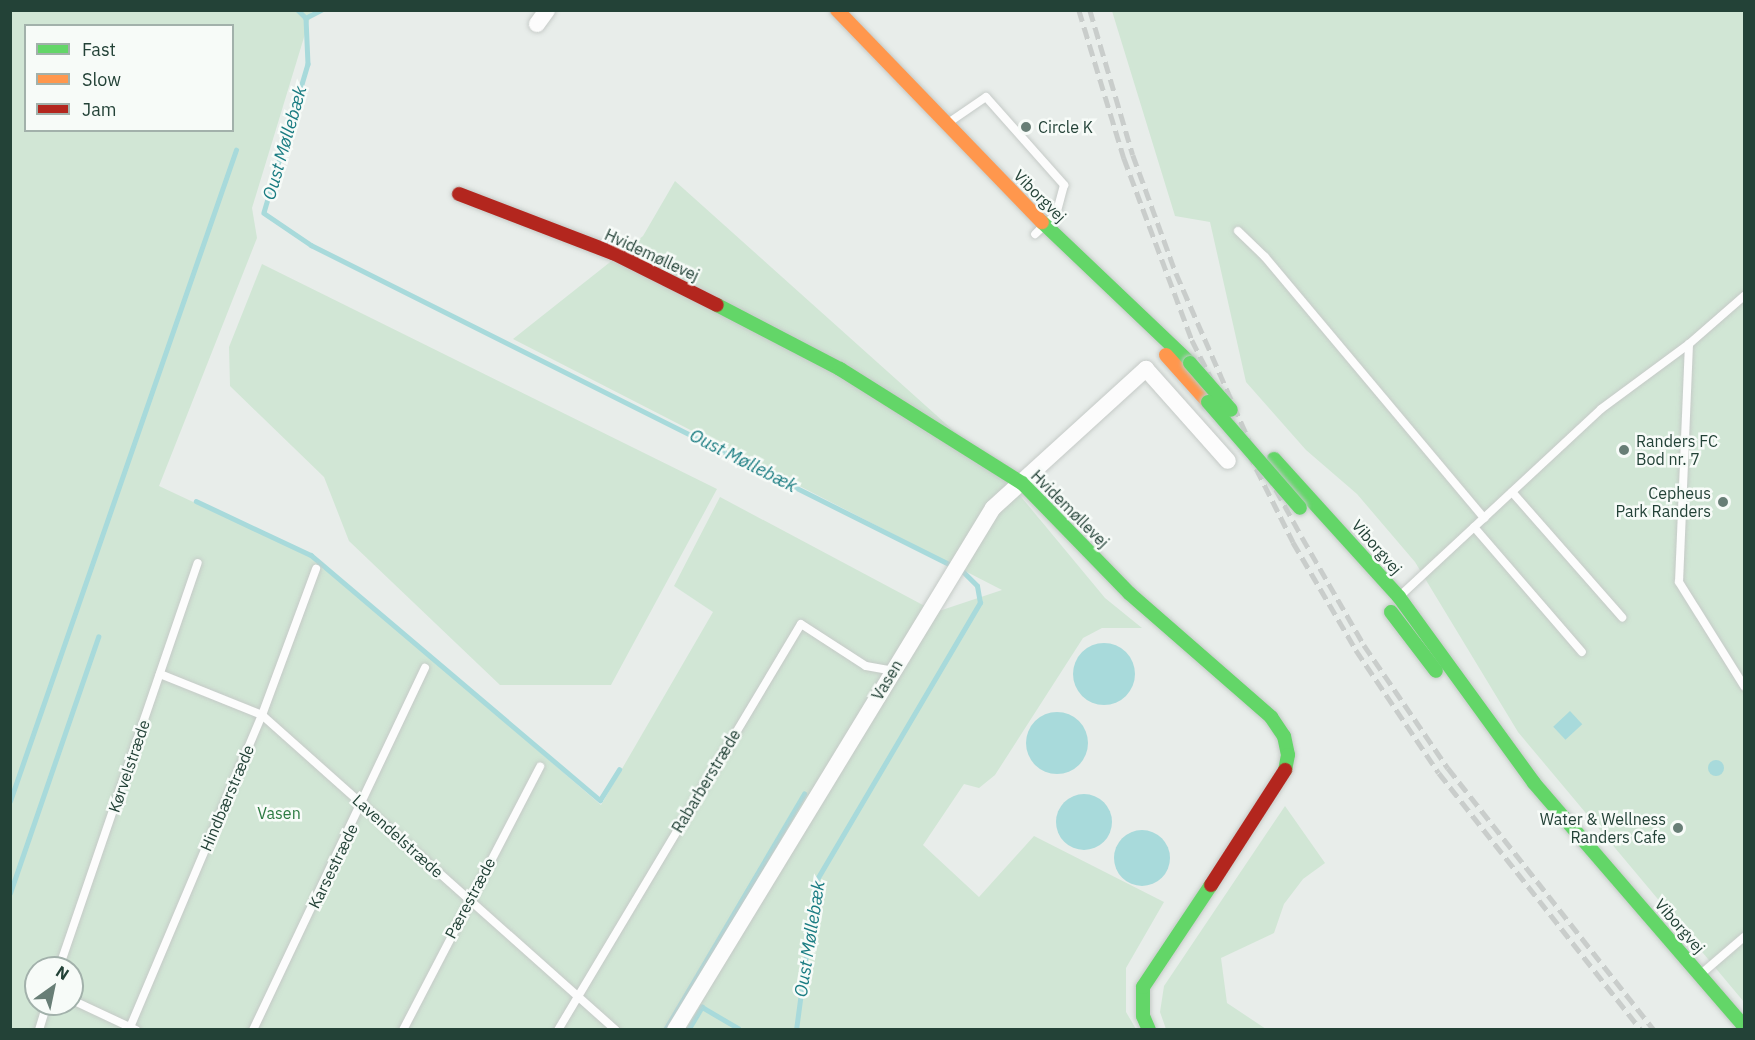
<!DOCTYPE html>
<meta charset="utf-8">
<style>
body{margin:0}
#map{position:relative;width:1755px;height:1040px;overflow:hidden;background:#e8edea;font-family:"IBM Plex Sans",sans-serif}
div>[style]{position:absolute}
.green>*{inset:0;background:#d1e6d5}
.water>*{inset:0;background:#a8dadb;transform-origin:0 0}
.round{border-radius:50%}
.stream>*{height:4.5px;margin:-2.25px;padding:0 2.25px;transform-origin:2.25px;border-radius:2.25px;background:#a8dadb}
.roads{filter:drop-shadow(0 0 2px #c5cac7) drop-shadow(0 0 2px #c5cac7)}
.lane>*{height:8px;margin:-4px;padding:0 4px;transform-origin:4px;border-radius:4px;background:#fcfcfc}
.street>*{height:16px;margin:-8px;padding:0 8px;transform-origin:8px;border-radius:8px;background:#fcfcfc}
.fast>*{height:14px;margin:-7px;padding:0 7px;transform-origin:7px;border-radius:7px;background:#63d668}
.slow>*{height:14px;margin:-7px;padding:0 7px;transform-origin:7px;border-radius:7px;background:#ff974d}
.jam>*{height:14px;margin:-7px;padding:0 7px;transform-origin:7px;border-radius:7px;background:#b3261e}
.rail>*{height:4.5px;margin-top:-2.25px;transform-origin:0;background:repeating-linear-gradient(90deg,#c9cdcb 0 12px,transparent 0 18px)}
.bridges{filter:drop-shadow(0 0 2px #c1c9c5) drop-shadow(0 0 2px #c1c9c5)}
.fast-bridge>*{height:14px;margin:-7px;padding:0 7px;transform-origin:7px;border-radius:7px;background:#63d668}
.dots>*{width:16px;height:16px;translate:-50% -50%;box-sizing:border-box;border:3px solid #f7fbf8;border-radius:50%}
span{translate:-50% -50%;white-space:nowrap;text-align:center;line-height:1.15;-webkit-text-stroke:5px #f7fbf8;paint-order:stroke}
.poi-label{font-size:16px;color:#234237}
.left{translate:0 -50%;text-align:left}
.right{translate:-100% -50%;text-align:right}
.street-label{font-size:16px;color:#234237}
.park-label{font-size:16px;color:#2c7b42}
.water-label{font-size:18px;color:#1a7c82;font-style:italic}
.frame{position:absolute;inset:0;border:12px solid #234237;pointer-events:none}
.legend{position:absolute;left:24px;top:24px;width:210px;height:108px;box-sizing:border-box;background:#f7fbf8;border:2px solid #a2b1ab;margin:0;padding:8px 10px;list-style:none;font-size:18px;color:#234237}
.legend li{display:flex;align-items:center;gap:12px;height:30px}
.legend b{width:30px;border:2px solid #a2b1ab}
.north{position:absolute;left:24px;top:956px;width:60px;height:60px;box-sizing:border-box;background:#f7fbf8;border:2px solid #a2b1ab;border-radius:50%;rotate:33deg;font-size:16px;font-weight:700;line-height:24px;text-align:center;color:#234237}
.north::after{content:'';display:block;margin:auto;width:21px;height:27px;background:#687e76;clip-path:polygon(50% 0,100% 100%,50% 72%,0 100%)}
</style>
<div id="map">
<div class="green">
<i style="clip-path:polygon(evenodd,10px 11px,312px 11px,252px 208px,257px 238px,159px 486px,317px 560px,601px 805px,713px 612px,674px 586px,720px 497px,936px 612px,1002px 590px,513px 339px,643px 236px,675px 181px,1003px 475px,1105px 598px,1142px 628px,1102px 628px,1083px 638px,995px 775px,979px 788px,964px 784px,923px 845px,979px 897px,1034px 836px,1164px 902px,1126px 968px,1126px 1012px,1136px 1029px,11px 1029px,10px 11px,26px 26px,232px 26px,232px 130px,26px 130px,26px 26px,10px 11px,36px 968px,72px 968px,72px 1004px,36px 1004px,36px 968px)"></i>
<i style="clip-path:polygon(1112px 11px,1744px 11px,1744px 1002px,1518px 732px,1415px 562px,1357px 494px,1306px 450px,1246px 382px,1210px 222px,1175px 216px)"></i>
<i style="clip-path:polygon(262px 264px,717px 489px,611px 685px,500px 685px,349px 541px,324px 477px,230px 386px,229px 347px)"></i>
<i style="clip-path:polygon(1285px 806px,1325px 863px,1303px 879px,1284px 904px,1274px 933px,1221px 958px,1227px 1003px,1266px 1029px,1166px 1029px,1160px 1012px,1164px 986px)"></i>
</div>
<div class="water">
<i class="round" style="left:1073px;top:643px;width:62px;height:62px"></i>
<i style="left:1570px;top:711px;width:18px;height:23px;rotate:47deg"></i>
<i class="round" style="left:1026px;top:712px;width:62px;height:62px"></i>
<i class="round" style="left:1708px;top:760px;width:16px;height:16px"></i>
<i class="round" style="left:1056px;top:794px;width:56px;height:56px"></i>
<i class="round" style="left:1114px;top:830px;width:56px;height:56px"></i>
</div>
<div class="stream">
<i style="left:298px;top:10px;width:11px;rotate:45deg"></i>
<i style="left:322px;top:10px;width:18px;rotate:153deg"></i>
<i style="left:306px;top:18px;width:46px;rotate:87.5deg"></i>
<i style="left:308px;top:64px;width:155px;rotate:106.5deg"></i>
<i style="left:264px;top:213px;width:57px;rotate:34.2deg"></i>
<i style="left:311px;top:245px;width:718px;rotate:26.57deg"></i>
<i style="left:196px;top:501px;width:127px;rotate:25.2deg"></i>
<i style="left:311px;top:555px;width:379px;rotate:40.3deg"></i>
<i style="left:600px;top:800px;width:36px;rotate:-58deg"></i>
<i style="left:10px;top:801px;width:689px;rotate:-70.86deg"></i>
<i style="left:10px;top:893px;width:271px;rotate:-71deg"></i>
<i style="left:665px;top:1030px;width:274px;rotate:-59.5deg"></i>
<i style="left:688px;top:1030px;width:27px;rotate:-59deg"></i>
<i style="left:702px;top:1007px;width:42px;rotate:30.3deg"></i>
<i style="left:796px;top:1030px;width:150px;rotate:-82.4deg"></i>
<i style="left:816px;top:881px;width:323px;rotate:-59.5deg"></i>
<i style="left:980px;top:603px;width:17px;rotate:-100deg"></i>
<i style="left:977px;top:586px;width:23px;rotate:-135deg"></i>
</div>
<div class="roads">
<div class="lane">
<i style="left:948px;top:123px;width:46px;rotate:-34.4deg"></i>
<i style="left:986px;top:97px;width:118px;rotate:48.4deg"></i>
<i style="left:1064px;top:185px;width:30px;rotate:105deg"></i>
<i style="left:1056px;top:214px;width:29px;rotate:136deg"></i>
<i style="left:1238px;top:231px;width:37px;rotate:44deg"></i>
<i style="left:1265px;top:257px;width:341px;rotate:50deg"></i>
<i style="left:1689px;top:344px;width:238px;rotate:92.4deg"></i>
<i style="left:1679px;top:582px;width:123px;rotate:58deg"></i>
<i style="left:1512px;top:492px;width:167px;rotate:48.7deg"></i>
<i style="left:1474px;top:527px;width:165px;rotate:49.2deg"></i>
<i style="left:1401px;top:595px;width:273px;rotate:-42.9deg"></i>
<i style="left:1601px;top:409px;width:109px;rotate:-36.5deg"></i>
<i style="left:1689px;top:344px;width:73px;rotate:-41.1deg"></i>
<i style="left:160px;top:674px;width:110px;rotate:21.9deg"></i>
<i style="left:262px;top:715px;width:474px;rotate:41.7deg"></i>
<i style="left:59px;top:968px;width:428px;rotate:-71.1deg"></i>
<i style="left:1701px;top:974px;width:57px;rotate:-40.7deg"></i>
<i style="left:72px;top:1000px;width:71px;rotate:25.1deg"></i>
<i style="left:131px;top:1025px;width:337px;rotate:-67.1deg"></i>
<i style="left:262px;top:715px;width:156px;rotate:-69.7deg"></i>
<i style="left:39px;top:1030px;width:27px;rotate:-73deg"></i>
<i style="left:253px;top:1030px;width:401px;rotate:-64.6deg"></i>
<i style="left:403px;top:1030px;width:297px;rotate:-62.5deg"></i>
<i style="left:558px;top:1030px;width:473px;rotate:-59.1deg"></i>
<i style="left:801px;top:624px;width:77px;rotate:32.9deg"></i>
<i style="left:866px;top:666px;width:27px;rotate:10deg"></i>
</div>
<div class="street">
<i style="left:537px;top:24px;width:17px;rotate:-54deg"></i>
<i style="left:675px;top:1030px;width:611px;rotate:-58.65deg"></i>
<i style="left:993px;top:508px;width:207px;rotate:-42.3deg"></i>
<i style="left:1146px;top:369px;width:123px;rotate:48.3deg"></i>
</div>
<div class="fast">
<i style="left:1042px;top:222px;width:204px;rotate:43.6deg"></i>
<i style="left:717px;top:305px;width:139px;rotate:27.5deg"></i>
<i style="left:840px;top:369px;width:215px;rotate:32.1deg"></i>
<i style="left:1022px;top:483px;width:153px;rotate:45.8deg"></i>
<i style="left:1129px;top:593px;width:189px;rotate:41.1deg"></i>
<i style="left:1271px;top:717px;width:23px;rotate:56deg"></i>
<i style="left:1284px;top:736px;width:19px;rotate:78deg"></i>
<i style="left:1288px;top:755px;width:15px;rotate:101deg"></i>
<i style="left:1274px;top:459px;width:186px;rotate:47.8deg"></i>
<i style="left:1399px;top:597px;width:230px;rotate:54deg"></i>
<i style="left:1534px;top:783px;width:321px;rotate:49.2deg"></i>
<i style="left:1391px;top:612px;width:74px;rotate:52.7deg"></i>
<i style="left:1149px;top:1030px;width:15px;rotate:-113deg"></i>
<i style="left:1143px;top:1016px;width:29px;rotate:-90deg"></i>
<i style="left:1143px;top:987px;width:123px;rotate:-56.3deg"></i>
</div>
<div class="slow">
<i style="left:837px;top:10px;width:295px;rotate:46deg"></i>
<i style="left:1166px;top:355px;width:63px;rotate:48.2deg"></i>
</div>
<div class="jam">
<i style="left:459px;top:194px;width:165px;rotate:21deg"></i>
<i style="left:613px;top:253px;width:116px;rotate:26.6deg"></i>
<i style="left:1211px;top:885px;width:137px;rotate:-57.2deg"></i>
</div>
</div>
<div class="rail">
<i style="left:1079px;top:10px;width:155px;rotate:73.1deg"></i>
<i style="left:1124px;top:158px;width:194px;rotate:69.5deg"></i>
<i style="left:1192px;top:340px;width:226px;rotate:63.4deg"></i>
<i style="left:1293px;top:542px;width:125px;rotate:59.7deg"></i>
<i style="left:1356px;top:650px;width:148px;rotate:56deg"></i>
<i style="left:1439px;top:773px;width:327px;rotate:51.8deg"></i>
<i style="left:1090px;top:10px;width:151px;rotate:73.5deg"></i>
<i style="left:1133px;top:155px;width:126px;rotate:70deg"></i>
<i style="left:1176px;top:273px;width:184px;rotate:66.4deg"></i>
<i style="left:1250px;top:442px;width:108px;rotate:61.3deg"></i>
<i style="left:1302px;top:537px;width:125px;rotate:60.1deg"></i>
<i style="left:1364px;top:645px;width:149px;rotate:55.7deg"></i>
<i style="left:1448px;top:768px;width:333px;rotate:51.8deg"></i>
</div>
<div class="bridges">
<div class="fast-bridge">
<i style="left:1190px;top:363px;width:62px;rotate:48.9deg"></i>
<i style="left:1208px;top:402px;width:140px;rotate:49deg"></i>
</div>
</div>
<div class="dots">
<i style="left:1026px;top:127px;background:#687e76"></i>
<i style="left:1624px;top:450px;background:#687e76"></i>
<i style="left:1723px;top:502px;background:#687e76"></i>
<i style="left:1678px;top:828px;background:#687e76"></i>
</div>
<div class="poi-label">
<span class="left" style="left:1038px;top:127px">Circle K</span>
<span class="left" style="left:1636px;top:450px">Randers FC<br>Bod nr. 7</span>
<span class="right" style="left:1711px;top:502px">Cepheus<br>Park Randers</span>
<span class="right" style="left:1666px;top:828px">Water &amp; Wellness<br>Randers Cafe</span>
</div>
<div class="street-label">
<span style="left:1040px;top:196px;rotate:45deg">Viborgvej</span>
<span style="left:652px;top:255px;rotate:25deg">Hvidemøllevej</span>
<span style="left:1070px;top:509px;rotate:45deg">Hvidemøllevej</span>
<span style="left:1377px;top:547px;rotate:49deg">Viborgvej</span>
<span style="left:887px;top:680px;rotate:-59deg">Vasen</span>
<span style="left:129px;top:766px;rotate:-71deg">Kørvelstræde</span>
<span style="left:706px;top:781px;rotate:-59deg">Rabarberstræde</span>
<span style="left:227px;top:798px;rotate:-67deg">Hindbærstræde</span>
<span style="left:398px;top:836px;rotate:42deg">Lavendelstræde</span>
<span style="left:333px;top:866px;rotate:-64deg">Karsestræde</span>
<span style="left:470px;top:898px;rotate:-62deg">Pærestræde</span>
<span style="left:1680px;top:926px;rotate:49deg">Viborgvej</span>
</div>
<div class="park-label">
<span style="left:279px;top:813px">Vasen</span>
</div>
<div class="water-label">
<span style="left:285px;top:143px;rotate:-74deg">Oust Møllebæk</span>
<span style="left:743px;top:461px;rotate:27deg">Oust Møllebæk</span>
<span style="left:810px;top:939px;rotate:-81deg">Oust Møllebæk</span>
</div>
<div class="frame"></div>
<ul class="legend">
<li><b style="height:8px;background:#63d668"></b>Fast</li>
<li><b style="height:8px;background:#ff974d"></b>Slow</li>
<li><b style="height:8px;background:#b3261e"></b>Jam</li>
</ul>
<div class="north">N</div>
</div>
